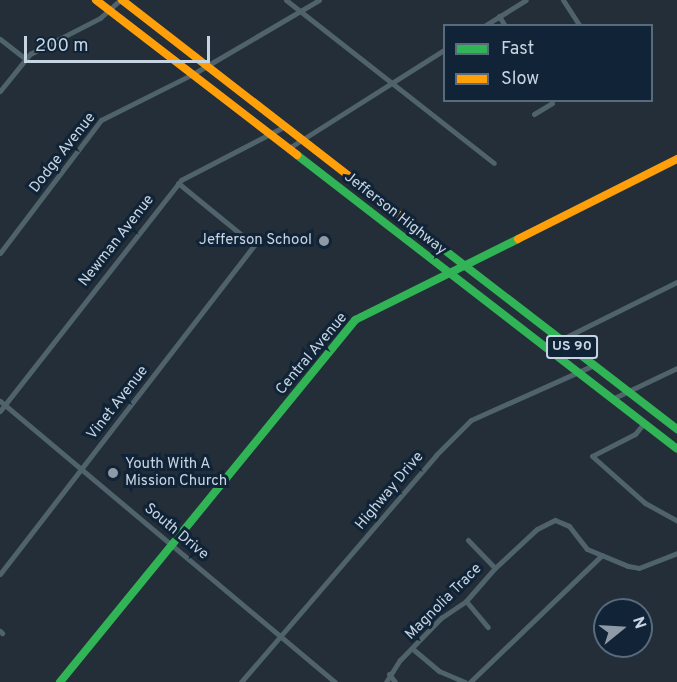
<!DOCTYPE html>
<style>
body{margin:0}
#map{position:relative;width:677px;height:682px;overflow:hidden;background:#232e39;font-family:Overpass,sans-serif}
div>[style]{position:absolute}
.street>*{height:5px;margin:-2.5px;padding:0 2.5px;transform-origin:2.5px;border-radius:2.5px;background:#50636b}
.fast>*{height:8px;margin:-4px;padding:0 4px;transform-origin:4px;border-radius:4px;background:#30b455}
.slow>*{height:8px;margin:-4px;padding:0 4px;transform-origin:4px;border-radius:4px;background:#ff9f0a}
.dots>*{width:16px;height:16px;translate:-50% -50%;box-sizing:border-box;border:3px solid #102337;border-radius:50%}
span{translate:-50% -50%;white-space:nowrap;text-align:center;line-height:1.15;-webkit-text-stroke:6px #102337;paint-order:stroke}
.shield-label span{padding:2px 4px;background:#102337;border:2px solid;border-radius:4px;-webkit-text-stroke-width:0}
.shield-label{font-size:14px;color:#c7d4e1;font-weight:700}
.street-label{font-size:15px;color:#c7d4e1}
.poi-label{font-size:15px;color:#c7d4e1}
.right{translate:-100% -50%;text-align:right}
.left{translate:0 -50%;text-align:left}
.legend{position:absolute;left:443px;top:24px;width:210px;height:78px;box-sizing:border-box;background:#102337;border:2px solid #596a7b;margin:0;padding:8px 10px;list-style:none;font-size:18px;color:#c7d4e1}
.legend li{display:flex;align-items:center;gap:12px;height:30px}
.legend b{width:30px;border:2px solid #596a7b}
.north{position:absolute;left:593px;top:598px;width:60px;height:60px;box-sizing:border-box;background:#102337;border:2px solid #596a7b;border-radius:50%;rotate:72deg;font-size:16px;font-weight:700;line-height:24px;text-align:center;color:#c7d4e1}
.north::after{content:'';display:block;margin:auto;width:21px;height:27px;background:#8e9aa6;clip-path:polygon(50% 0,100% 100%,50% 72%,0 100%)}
.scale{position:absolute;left:24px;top:36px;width:186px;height:27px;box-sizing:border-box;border:3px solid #c7d4e1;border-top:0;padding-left:8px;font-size:18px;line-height:21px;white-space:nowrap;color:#c7d4e1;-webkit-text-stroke:4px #102337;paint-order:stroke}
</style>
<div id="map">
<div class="street">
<i style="left:286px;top:0;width:264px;rotate:38.1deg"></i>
<i style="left:563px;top:0;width:31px;rotate:57deg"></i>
<i style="left:499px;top:16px;width:12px;rotate:59deg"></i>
<i style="left:484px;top:26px;width:49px;rotate:-31.8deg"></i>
<i style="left:0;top:39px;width:33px;rotate:38deg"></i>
<i style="left:0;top:91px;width:48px;rotate:-51deg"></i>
<i style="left:30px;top:54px;width:79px;rotate:-27.2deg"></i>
<i style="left:100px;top:18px;width:27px;rotate:-42deg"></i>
<i style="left:534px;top:114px;width:21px;rotate:-31deg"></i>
<i style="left:289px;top:148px;width:183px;rotate:-32.3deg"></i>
<i style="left:0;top:253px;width:167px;rotate:-52.8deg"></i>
<i style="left:101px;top:120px;width:103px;rotate:-26.6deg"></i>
<i style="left:193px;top:74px;width:146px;rotate:-30.4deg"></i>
<i style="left:546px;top:347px;width:146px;rotate:-26.4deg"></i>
<i style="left:612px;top:399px;width:72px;rotate:-25.5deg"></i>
<i style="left:0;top:401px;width:437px;rotate:40deg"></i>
<i style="left:0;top:411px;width:293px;rotate:-51.9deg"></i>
<i style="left:181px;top:180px;width:117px;rotate:-27.4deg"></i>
<i style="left:644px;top:423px;width:14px;rotate:129deg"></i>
<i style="left:635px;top:434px;width:48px;rotate:152.9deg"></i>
<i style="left:592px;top:456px;width:71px;rotate:41.6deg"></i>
<i style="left:645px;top:503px;width:37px;rotate:29deg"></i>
<i style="left:495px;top:568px;width:57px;rotate:-42.9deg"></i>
<i style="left:537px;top:529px;width:20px;rotate:-27deg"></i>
<i style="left:555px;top:520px;width:15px;rotate:23deg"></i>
<i style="left:569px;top:526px;width:29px;rotate:52deg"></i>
<i style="left:587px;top:549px;width:44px;rotate:22.5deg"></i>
<i style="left:628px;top:566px;width:11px;rotate:10deg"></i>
<i style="left:639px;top:568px;width:41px;rotate:-21.5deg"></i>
<i style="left:0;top:574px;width:416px;rotate:-52.3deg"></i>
<i style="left:254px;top:245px;width:98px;rotate:-140.8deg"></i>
<i style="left:466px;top:601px;width:34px;rotate:50deg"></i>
<i style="left:0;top:631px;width:3px;rotate:45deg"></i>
<i style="left:414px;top:650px;width:33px;rotate:40deg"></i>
<i style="left:439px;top:671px;width:28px;rotate:23deg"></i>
<i style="left:389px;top:674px;width:10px;rotate:53deg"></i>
<i style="left:241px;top:682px;width:299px;rotate:-49.3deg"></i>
<i style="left:436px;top:455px;width:49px;rotate:-45deg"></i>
<i style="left:471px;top:420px;width:135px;rotate:-24.1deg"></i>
<i style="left:386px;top:682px;width:26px;rotate:-58deg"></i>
<i style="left:400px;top:660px;width:59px;rotate:-45.7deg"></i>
<i style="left:441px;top:618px;width:30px;rotate:-34deg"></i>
<i style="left:466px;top:601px;width:44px;rotate:-48.7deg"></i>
<i style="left:495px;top:568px;width:39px;rotate:-134deg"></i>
<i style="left:470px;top:682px;width:183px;rotate:-43.9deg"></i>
</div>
<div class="fast">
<i style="left:297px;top:155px;width:480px;rotate:37.7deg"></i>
<i style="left:438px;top:245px;width:302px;rotate:37.6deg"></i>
<i style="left:60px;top:682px;width:467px;rotate:-50.8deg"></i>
<i style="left:355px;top:320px;width:182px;rotate:-26.4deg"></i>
</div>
<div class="slow">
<i style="left:96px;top:0;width:254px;rotate:37.6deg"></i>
<i style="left:122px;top:0;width:400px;rotate:37.8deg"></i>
<i style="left:518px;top:239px;width:178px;rotate:-26.7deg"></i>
</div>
<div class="dots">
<i style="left:324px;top:241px;background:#8e9aa6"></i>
<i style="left:113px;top:473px;background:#8e9aa6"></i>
</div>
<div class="shield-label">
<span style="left:572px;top:347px">US 90</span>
</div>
<div class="street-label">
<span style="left:63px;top:153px;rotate:-52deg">Dodge Avenue</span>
<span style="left:395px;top:214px;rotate:38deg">Jefferson Highway</span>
<span style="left:117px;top:241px;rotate:-52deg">Newman Avenue</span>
<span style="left:312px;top:354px;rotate:-50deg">Central Avenue</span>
<span style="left:118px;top:403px;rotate:-52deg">Vinet Avenue</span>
<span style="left:390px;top:491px;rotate:-50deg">Highway Drive</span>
<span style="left:176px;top:532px;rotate:40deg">South Drive</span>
<span style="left:444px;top:602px;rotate:-45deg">Magnolia Trace</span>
</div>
<div class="poi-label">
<span class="right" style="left:312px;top:241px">Jefferson School</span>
<span class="left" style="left:125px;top:473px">Youth With A<br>Mission Church</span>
</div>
<ul class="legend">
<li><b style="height:8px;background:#30b455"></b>Fast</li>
<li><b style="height:8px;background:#ff9f0a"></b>Slow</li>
</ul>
<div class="north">N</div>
<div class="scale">200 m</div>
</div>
